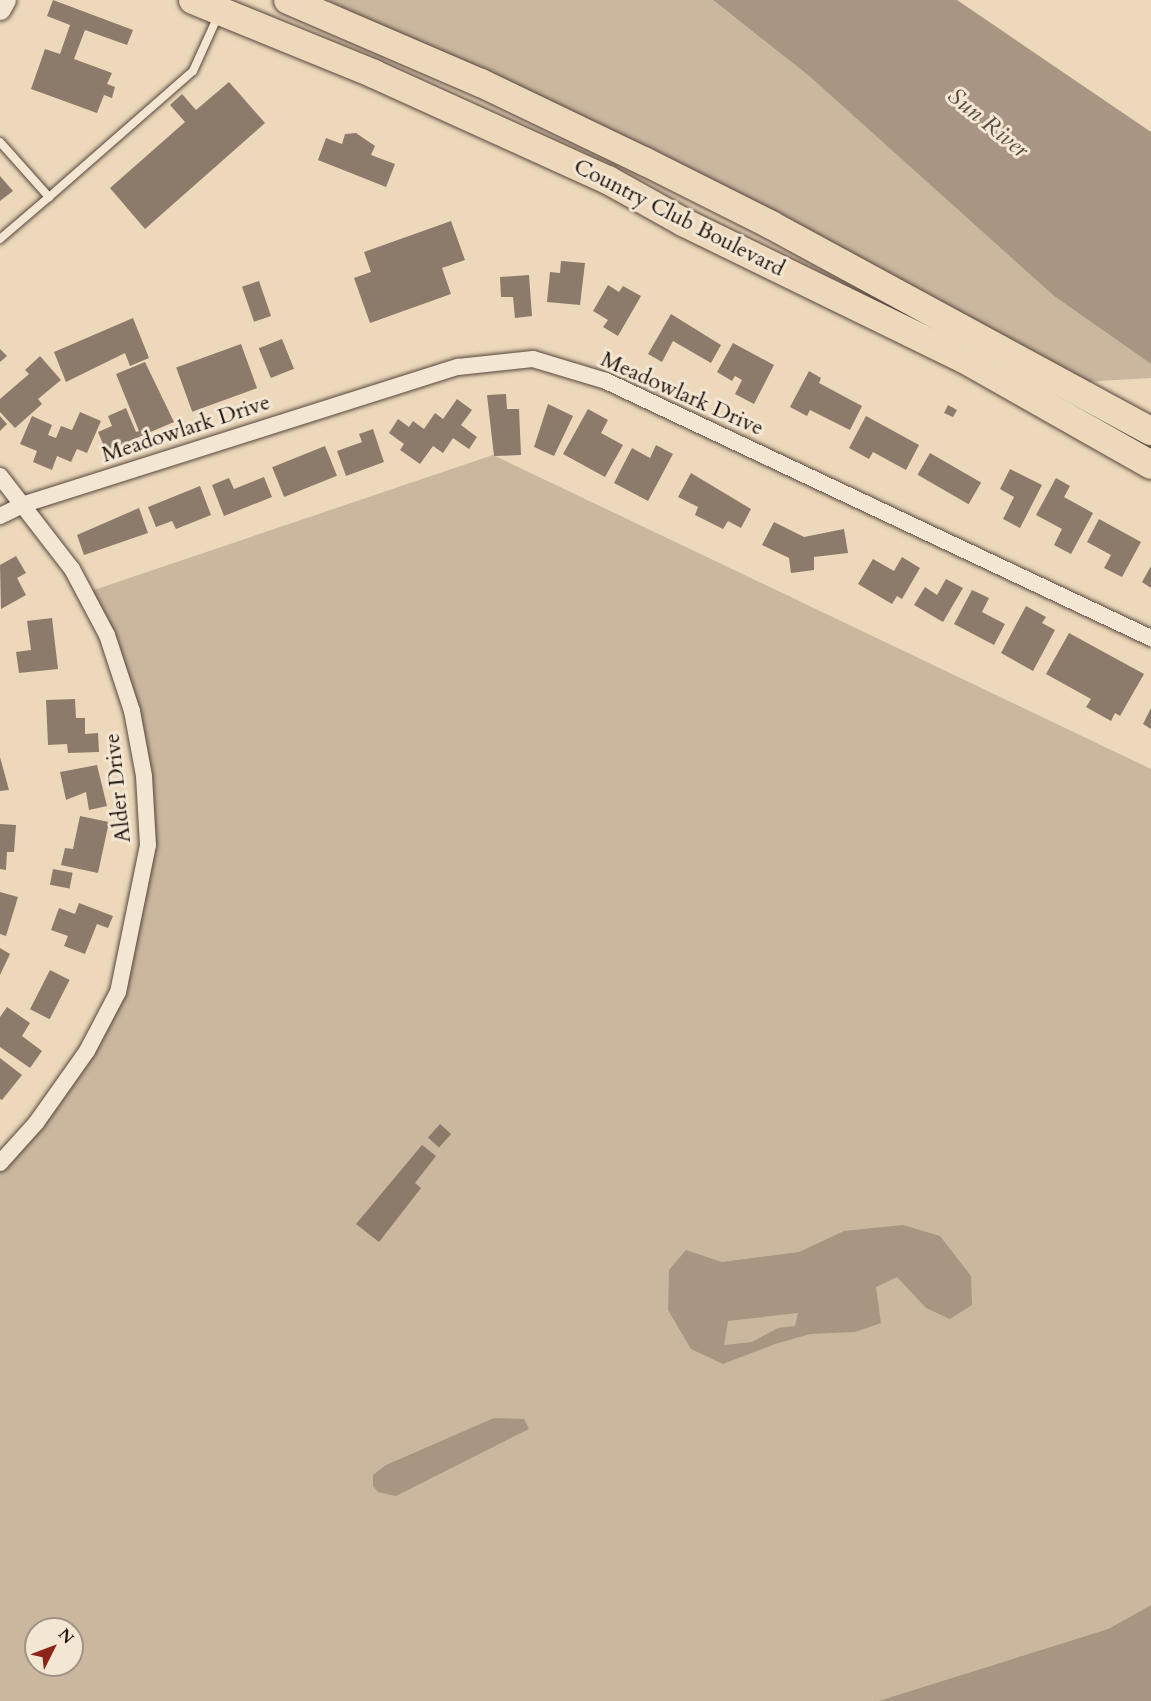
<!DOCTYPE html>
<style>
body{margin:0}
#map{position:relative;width:1151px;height:1701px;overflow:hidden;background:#edd8bb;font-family:Cardo,serif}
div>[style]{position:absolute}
.green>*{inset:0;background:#cbb79e}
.water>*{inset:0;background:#a89682}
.building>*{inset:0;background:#8c7b6a;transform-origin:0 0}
.roads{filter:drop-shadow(0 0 2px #56473c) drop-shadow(0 0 2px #56473c)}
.lane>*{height:8px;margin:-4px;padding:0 4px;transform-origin:4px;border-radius:4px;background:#f3e6d3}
.street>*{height:16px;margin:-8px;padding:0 8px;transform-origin:8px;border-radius:8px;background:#f3e6d3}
.secondary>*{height:22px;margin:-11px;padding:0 11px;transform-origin:11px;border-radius:11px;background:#f3e6d3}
.highway>*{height:28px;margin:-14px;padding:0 14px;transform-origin:14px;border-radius:14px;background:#edd8bb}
span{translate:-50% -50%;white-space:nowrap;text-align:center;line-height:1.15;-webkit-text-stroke:6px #f3e6d3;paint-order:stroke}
.street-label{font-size:22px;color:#231712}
.water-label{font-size:24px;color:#584a3f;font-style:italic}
.north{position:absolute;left:24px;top:1617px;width:60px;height:60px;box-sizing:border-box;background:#f3e6d3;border:2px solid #a09386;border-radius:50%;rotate:48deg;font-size:16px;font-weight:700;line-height:24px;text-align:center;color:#231712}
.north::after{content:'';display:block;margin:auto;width:21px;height:27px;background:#8f2418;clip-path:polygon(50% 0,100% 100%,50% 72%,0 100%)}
</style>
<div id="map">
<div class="green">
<i style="clip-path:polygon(327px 0,713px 0,809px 76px,1054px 296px,1151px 364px,1151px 378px,1082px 382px,475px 71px)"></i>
<i style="clip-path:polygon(evenodd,493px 455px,1151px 769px,1151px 1605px,1108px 1629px,878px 1701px,0 1701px,0 1163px,36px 1123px,118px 992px,148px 845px,132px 711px,85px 593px,493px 455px,36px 1629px,72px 1629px,72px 1665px,36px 1665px,36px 1629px)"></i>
</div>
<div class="water">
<i style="clip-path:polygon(713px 0,957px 0,1151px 132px,1151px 364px,1054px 296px,809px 76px)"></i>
<i style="clip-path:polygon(evenodd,903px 1225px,940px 1236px,971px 1276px,972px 1305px,950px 1319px,926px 1308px,897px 1277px,876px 1287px,881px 1323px,855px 1332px,810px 1334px,775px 1344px,723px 1364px,691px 1349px,668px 1310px,669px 1270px,686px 1250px,722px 1262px,799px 1252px,844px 1231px,903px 1225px,798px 1313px,795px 1326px,778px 1328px,752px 1342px,724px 1345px,728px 1321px,798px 1313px)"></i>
<i style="clip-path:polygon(494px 1418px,524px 1419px,529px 1429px,396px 1496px,378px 1492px,373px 1486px,373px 1475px,386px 1465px)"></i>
<i style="clip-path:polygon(1151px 1605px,1151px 1701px,878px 1701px,1108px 1629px)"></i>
</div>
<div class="building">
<i style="clip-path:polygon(53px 0,133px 30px,127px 45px,85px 30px,74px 59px,112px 73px,107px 84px,115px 87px,112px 98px,104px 95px,97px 113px,31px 89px,45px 49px,60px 54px,70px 25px,47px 16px)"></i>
<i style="clip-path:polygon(229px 82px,265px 123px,145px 229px,110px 188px,185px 122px,170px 105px,182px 94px,196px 110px)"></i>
<i style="clip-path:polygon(356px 133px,375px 146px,371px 155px,395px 164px,386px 187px,318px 160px,326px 138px,342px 144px,345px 134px)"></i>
<i style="clip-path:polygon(0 176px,13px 191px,0 201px)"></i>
<i style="clip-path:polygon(451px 221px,465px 260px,442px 268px,451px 294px,370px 323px,354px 278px,371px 272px,364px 252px)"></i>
<i style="clip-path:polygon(561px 261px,585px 263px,580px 305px,547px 302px,550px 272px,560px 273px)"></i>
<i style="clip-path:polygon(529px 275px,532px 316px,515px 318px,513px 297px,501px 297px,500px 277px)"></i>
<i style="left:259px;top:281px;width:37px;height:18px;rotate:71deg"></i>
<i style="clip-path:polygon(608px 285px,619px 292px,623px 286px,641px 296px,618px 336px,603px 327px,608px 320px,593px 311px)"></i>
<i style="clip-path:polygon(671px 314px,721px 345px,711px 363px,673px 341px,662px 362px,648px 354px)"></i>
<i style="clip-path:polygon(133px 318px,149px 358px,130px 366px,125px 353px,66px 382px,54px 352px)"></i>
<i style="left:282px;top:339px;width:32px;height:25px;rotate:68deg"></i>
<i style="clip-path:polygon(733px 343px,774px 365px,754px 404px,735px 394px,742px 380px,735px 376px,732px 381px,717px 372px)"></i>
<i style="left:241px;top:344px;width:47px;height:69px;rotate:70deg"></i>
<i style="clip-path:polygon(0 349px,7px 356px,0 362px)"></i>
<i style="clip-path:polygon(40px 356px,61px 380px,38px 399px,42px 404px,15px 428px,0 412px,0 399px,29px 374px,25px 370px)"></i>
<i style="clip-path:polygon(145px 362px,174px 422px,106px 451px,98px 432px,112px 426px,108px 416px,126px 408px,136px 432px,139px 431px,116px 374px)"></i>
<i style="clip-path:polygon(809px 371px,821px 378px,819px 383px,862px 406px,850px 430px,810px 410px,807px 416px,790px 407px)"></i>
<i style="clip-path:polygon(506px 394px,507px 409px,519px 409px,521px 455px,494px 456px,487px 395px)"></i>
<i style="clip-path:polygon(457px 399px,472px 410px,461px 425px,477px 437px,469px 449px,453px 438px,443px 453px,433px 446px,420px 464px,400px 450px,404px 444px,389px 433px,398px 419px,409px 427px,413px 421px,424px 429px,435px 413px,443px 419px)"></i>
<i style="clip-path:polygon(548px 404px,573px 416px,554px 456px,534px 447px)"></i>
<i style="clip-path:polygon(948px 405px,957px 410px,953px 417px,944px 413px)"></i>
<i style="clip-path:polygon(588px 409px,608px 420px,601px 433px,623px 445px,605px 477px,563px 454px)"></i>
<i style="clip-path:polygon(80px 412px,101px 421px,87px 453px,77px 449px,71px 462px,57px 456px,52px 470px,33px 462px,37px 451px,20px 444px,32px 416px,52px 425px,48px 435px,56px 438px,61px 426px,72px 430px)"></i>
<i style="clip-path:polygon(0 416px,7px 424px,0 431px)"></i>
<i style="clip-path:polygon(866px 416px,919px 445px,906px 470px,873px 452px,869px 459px,849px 448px)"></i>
<i style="clip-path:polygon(373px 429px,384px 462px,346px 476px,337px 451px,362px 442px,359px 434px)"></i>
<i style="clip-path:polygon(656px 445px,673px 454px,648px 501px,614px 483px,632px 448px,650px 458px)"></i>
<i style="left:325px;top:446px;width:32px;height:57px;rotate:68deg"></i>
<i style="left:930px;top:453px;width:59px;height:25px;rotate:30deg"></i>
<i style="clip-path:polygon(1010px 469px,1042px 485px,1020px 528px,1003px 519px,1014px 497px,1000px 489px)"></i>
<i style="clip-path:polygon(691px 473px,751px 509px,741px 528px,728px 521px,723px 529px,695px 515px,698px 507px,678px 497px)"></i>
<i style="clip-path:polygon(264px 477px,272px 497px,224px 516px,212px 485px,229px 478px,234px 489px)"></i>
<i style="clip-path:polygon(1056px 478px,1070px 486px,1064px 497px,1093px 513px,1071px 554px,1054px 545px,1062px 529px,1036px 515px)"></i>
<i style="clip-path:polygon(200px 486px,211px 515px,176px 529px,172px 521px,156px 527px,148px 507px)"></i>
<i style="clip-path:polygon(139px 508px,148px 533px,84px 555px,77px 535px)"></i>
<i style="clip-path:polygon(1099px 519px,1141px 542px,1122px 577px,1104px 568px,1111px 555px,1087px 542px)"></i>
<i style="clip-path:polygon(774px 522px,804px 537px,844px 529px,848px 553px,814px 557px,814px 570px,791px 573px,789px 558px,762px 545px)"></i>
<i style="clip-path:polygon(16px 556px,26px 573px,17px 578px,26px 595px,1px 609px,0 565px)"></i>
<i style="clip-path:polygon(902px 557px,920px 568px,902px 599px,897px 596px,892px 604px,858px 584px,873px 559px,894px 571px)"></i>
<i style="clip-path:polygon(1151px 566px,1151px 588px,1142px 582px)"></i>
<i style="clip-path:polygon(946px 579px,963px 588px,943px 622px,914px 605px,925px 587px,937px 595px)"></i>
<i style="clip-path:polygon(972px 590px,989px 598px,982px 612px,1005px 624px,994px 645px,954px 624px)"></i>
<i style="clip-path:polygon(1026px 606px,1046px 617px,1042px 623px,1055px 630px,1033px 671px,1001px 653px)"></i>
<i style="clip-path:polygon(52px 618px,58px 669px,19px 673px,16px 652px,31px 650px,27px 621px)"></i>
<i style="clip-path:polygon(1069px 633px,1144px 674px,1120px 716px,1115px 713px,1111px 721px,1086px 707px,1091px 699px,1046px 674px)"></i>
<i style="clip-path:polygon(75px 699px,76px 718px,85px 718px,85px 734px,98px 733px,99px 752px,68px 753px,67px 744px,48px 745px,46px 700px)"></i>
<i style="clip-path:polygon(1151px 708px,1151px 729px,1143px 724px)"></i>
<i style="clip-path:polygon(0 757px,9px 790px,0 791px)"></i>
<i style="clip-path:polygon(97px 765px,107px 806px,89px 810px,86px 792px,66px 800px,60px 772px)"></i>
<i style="clip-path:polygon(80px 816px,109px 822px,98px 873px,61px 865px,65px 848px,73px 849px)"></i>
<i style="clip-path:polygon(0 824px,16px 825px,14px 852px,7px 852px,6px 870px,0 869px)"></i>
<i style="left:53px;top:869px;width:20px;height:16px;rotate:11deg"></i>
<i style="clip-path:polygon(0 892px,18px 897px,6px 936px,0 934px)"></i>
<i style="clip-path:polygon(79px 903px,113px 916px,108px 928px,97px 924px,85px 954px,64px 946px,68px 936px,51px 930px,59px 908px,75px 914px)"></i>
<i style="clip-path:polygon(0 948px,10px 954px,0 975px)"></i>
<i style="left:50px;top:970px;width:22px;height:44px;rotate:27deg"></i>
<i style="clip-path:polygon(7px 1007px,30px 1023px,22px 1036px,42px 1051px,30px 1068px,0 1047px,0 1017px)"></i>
<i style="clip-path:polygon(0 1058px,22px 1075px,2px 1100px,0 1099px)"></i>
<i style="left:440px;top:1124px;width:15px;height:18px;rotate:42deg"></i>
<i style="clip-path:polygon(422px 1145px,436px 1156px,415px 1183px,421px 1188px,379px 1242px,356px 1224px)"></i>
</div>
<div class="roads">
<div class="lane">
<i style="left:0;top:142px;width:74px;rotate:48.3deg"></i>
<i style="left:49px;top:197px;width:65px;rotate:139.4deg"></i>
<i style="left:49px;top:197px;width:191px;rotate:-41.2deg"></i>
<i style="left:193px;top:71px;width:60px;rotate:-65.6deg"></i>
</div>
<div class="street">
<i style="left:0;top:476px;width:118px;rotate:52.3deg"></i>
<i style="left:72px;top:569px;width:75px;rotate:62.1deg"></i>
<i style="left:107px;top:635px;width:80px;rotate:71.8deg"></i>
<i style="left:132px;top:711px;width:66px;rotate:79.5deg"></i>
<i style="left:144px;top:776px;width:69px;rotate:86.7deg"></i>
<i style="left:148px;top:845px;width:150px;rotate:101.5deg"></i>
<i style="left:118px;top:992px;width:67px;rotate:117.7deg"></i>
<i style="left:87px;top:1051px;width:88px;rotate:125.3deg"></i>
<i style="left:36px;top:1123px;width:54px;rotate:132deg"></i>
<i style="left:0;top:516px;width:28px;rotate:-26deg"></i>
<i style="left:25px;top:504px;width:454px;rotate:-17.6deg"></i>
<i style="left:458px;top:367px;width:75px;rotate:-6.1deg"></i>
<i style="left:533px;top:359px;width:76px;rotate:16.8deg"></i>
<i style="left:606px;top:381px;width:603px;rotate:25.25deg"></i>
</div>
<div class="secondary">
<i style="left:0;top:9px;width:10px;rotate:-61deg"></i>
</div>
<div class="highway">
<i style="left:193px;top:0;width:196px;rotate:22.2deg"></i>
<i style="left:374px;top:74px;width:257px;rotate:24.4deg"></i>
<i style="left:608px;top:180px;width:86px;rotate:29.2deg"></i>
<i style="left:683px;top:222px;width:313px;rotate:26deg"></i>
<i style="left:964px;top:359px;width:215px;rotate:29.5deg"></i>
<i style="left:288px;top:0;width:210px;rotate:23.3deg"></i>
<i style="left:481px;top:83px;width:181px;rotate:25.6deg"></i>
<i style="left:644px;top:161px;width:142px;rotate:26.7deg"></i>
<i style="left:771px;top:225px;width:432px;rotate:28.5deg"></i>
</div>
</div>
<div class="street-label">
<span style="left:679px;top:218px;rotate:27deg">Country Club Boulevard</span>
<span style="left:682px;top:394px;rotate:24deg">Meadowlark Drive</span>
<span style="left:186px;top:429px;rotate:-18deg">Meadowlark Drive</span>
<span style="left:118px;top:788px;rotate:-96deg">Alder Drive</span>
</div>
<div class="water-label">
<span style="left:988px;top:123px;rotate:39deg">Sun River</span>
</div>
<div class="north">N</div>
</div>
